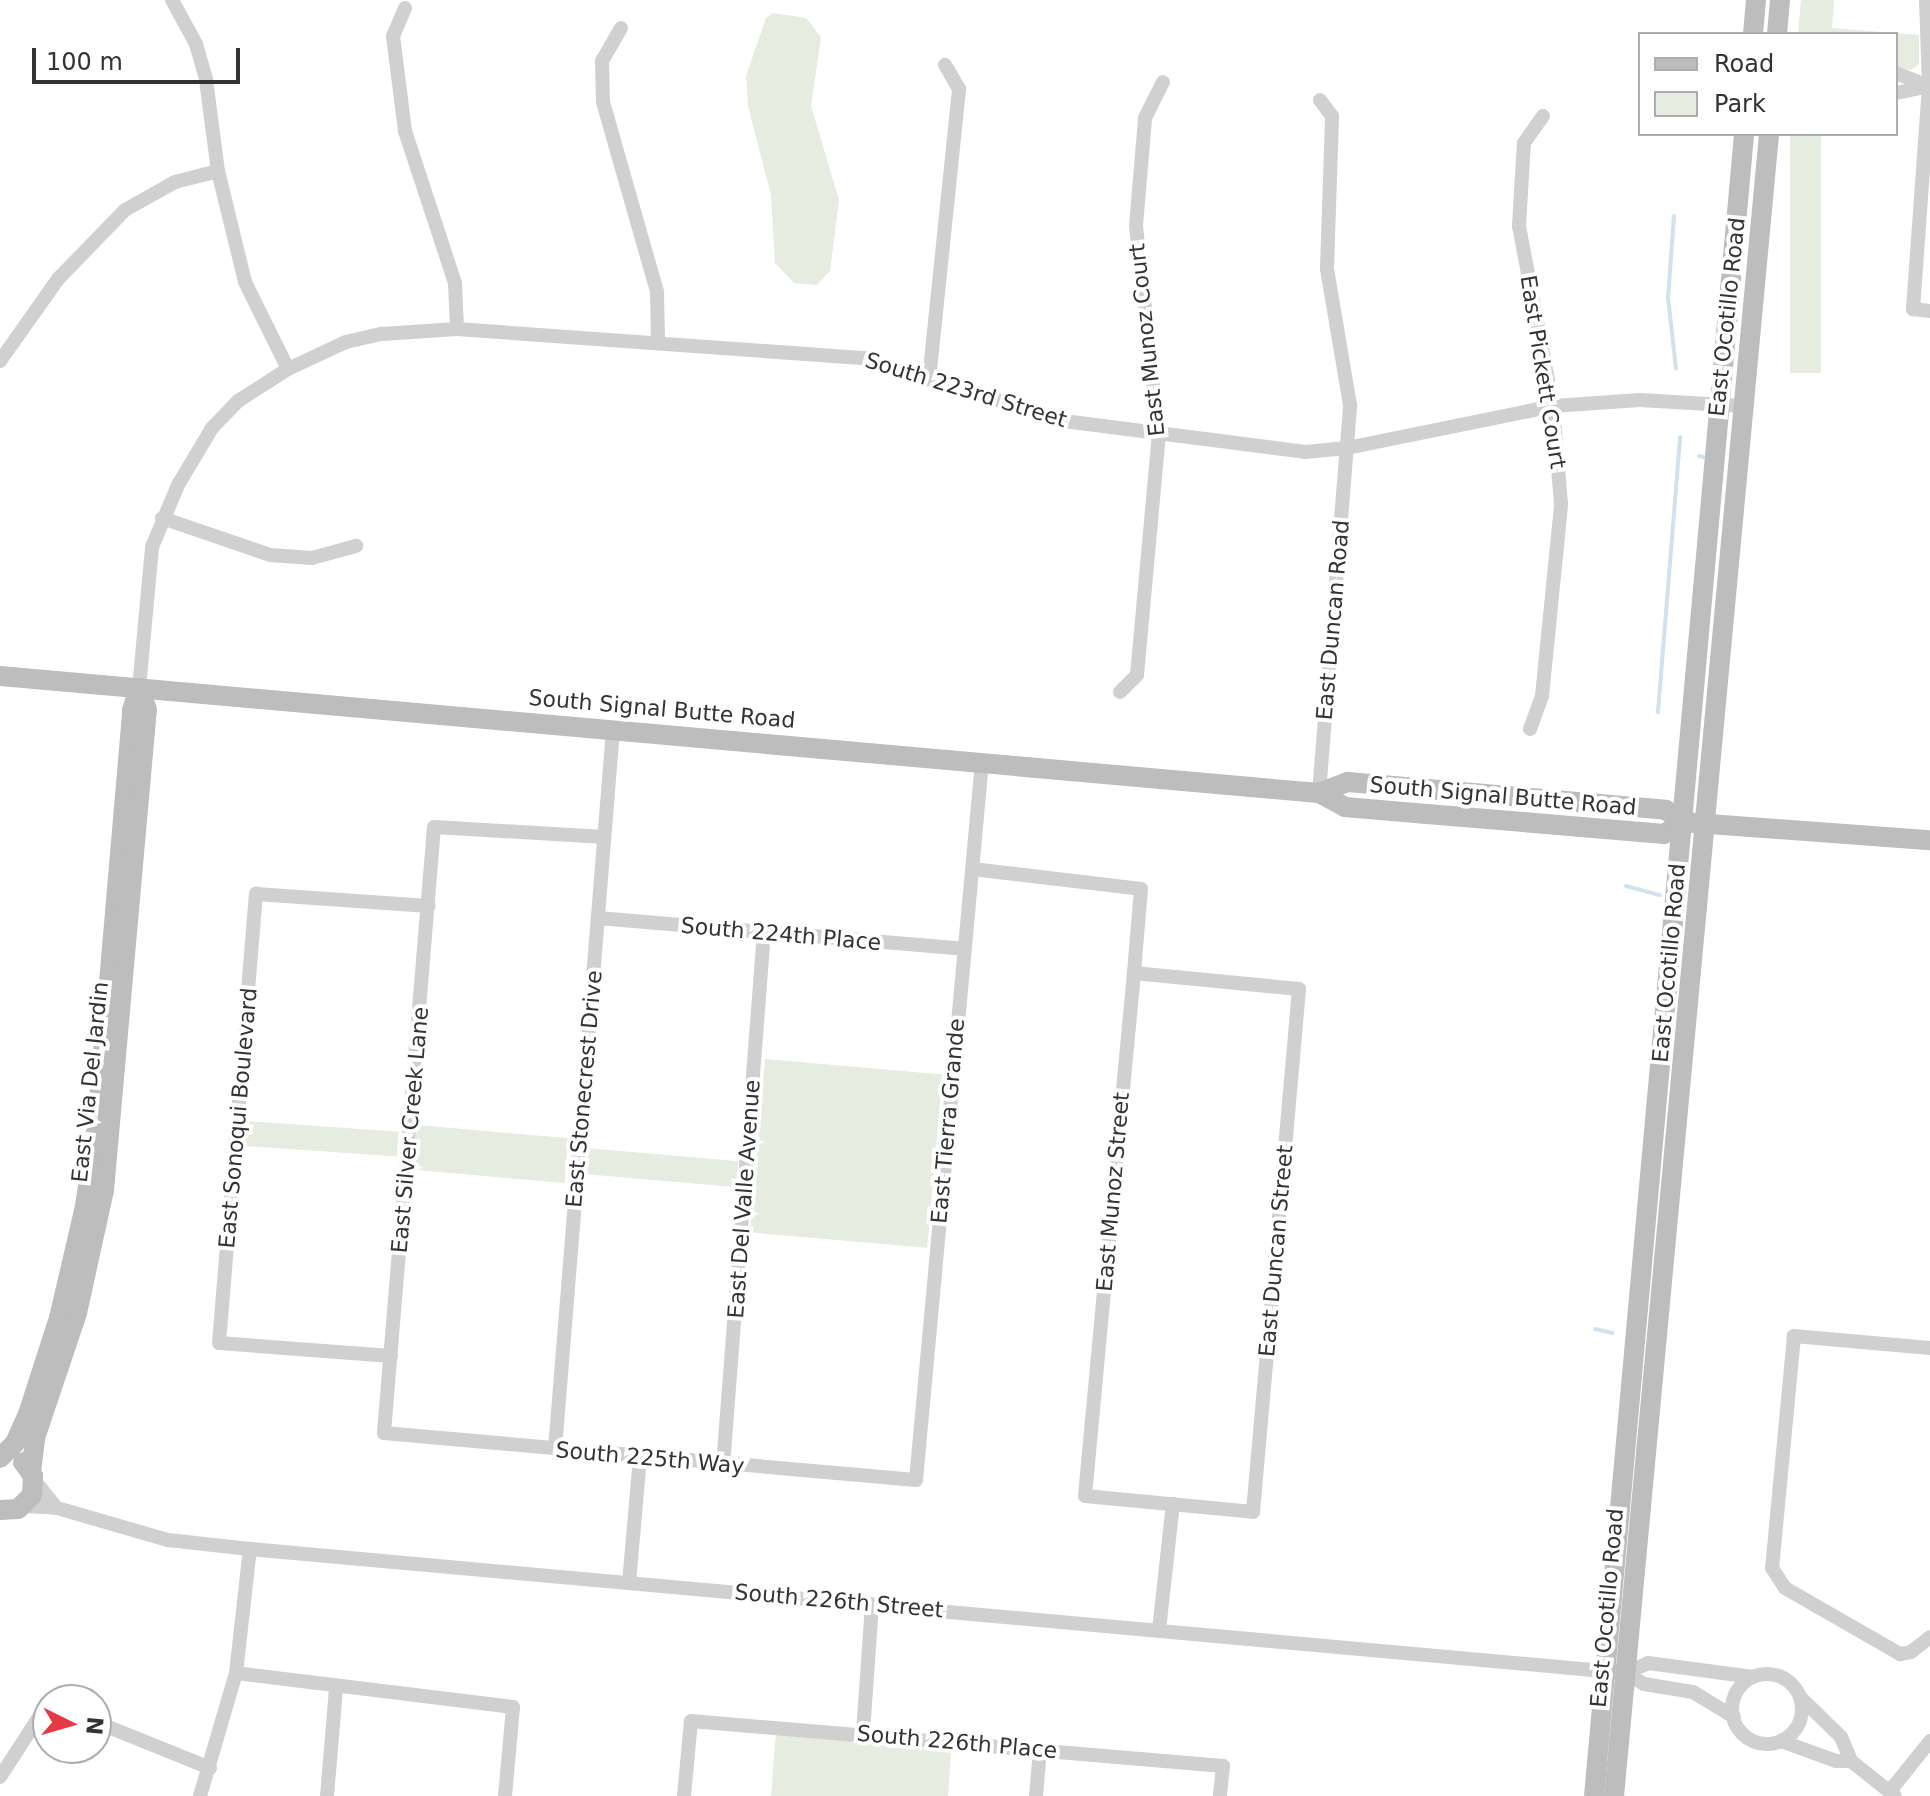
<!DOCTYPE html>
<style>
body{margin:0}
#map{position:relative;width:1930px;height:1796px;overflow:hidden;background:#fff;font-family:"DejaVu Sans",sans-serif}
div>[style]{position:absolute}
.green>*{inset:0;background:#e6ecdf;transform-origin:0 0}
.stream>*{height:4px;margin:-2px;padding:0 2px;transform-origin:2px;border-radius:2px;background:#cfe2ee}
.street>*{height:14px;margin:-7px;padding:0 7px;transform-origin:7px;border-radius:7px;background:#d0d0d0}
.street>.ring{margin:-7px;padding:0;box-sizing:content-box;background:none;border:14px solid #d0d0d0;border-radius:50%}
.secondary>*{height:20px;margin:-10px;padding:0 10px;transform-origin:10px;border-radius:10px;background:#bdbdbd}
span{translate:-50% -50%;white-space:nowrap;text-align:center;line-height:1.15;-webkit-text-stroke:8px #fff;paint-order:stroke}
.street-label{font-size:22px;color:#333}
.legend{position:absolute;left:1638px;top:32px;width:260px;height:104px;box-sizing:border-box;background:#fff;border:2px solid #adadad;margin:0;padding:10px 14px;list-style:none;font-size:24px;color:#333}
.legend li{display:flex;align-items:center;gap:16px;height:40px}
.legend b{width:40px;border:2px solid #adadad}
.north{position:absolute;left:32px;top:1684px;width:80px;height:80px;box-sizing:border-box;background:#fff;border:2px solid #adadad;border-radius:50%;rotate:95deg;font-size:22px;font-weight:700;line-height:32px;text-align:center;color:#333}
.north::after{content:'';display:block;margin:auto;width:28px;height:36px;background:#e63946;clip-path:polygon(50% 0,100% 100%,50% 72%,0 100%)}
.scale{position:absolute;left:32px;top:48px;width:208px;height:36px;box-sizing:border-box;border:4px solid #333;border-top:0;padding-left:10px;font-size:24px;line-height:28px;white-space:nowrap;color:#333;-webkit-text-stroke:6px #fff;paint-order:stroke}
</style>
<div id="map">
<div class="green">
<i style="clip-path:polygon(1801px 0,1834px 0,1832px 28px,1919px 35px,1919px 64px,1911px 70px,1896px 68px,1896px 34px,1798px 34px)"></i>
<i style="clip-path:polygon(773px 13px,806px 18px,821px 37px,811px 106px,839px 200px,830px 271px,817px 285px,794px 283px,775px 263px,771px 195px,748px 106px,746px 76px,766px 18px)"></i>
<i style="left:1790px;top:134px;width:31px;height:239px"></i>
<i style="left:765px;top:1059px;width:178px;height:174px;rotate:5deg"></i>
<i style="left:246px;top:1121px;width:153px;height:25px;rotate:4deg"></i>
<i style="left:417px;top:1125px;width:152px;height:45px;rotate:5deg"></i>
<i style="left:586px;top:1148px;width:153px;height:26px;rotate:5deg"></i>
<i style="clip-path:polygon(776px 1733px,951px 1751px,948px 1796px,771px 1796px)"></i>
</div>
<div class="stream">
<i style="left:1674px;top:216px;width:81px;rotate:94.2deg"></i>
<i style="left:1668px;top:297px;width:72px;rotate:83.7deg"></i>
<i style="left:1699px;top:456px;width:4px;rotate:14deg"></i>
<i style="left:1658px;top:712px;width:276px;rotate:-85.4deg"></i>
<i style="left:1626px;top:886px;width:35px;rotate:15deg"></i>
<i style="left:1595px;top:1329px;width:18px;rotate:13deg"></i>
</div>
<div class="street">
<i style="left:172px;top:0;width:50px;rotate:61.4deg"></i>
<i style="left:196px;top:44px;width:37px;rotate:74deg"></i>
<i style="left:206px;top:80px;width:92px;rotate:82.5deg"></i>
<i style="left:218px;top:171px;width:114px;rotate:76.3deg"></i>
<i style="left:245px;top:282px;width:97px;rotate:63.7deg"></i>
<i style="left:1926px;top:0;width:86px;rotate:88deg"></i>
<i style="left:1929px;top:86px;width:224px;rotate:94.1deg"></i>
<i style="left:1913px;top:309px;width:17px;rotate:7deg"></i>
<i style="left:405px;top:8px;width:30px;rotate:113deg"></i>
<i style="left:393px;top:36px;width:96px;rotate:82.8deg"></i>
<i style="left:405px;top:131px;width:160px;rotate:71.8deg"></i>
<i style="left:455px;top:283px;width:46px;rotate:87.5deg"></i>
<i style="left:621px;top:28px;width:38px;rotate:120deg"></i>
<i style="left:602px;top:61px;width:41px;rotate:88.6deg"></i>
<i style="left:603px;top:102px;width:198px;rotate:74.1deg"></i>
<i style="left:657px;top:292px;width:49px;rotate:88.8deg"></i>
<i style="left:1896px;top:73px;width:35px;rotate:22deg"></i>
<i style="left:1896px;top:93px;width:35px;rotate:-12deg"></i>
<i style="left:0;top:361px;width:100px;rotate:-54.7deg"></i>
<i style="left:58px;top:279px;width:96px;rotate:-45.8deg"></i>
<i style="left:125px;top:210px;width:57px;rotate:-29.2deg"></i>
<i style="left:175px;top:182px;width:44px;rotate:-14.3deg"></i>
<i style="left:929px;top:380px;width:293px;rotate:-84.1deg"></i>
<i style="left:959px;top:89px;width:28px;rotate:-120deg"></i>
<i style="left:162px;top:518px;width:114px;rotate:18.9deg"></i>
<i style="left:270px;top:555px;width:42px;rotate:4.1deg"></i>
<i style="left:312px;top:558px;width:46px;rotate:-15.3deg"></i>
<i style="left:139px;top:688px;width:142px;rotate:-84.7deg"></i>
<i style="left:152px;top:547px;width:67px;rotate:-67.2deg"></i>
<i style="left:178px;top:485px;width:66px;rotate:-59.2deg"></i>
<i style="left:212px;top:428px;width:37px;rotate:-46deg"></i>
<i style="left:238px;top:401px;width:59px;rotate:-32.6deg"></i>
<i style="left:288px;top:369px;width:64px;rotate:-25deg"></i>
<i style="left:346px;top:342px;width:37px;rotate:-13deg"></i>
<i style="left:382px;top:334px;width:75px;rotate:-3.8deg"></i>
<i style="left:457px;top:329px;width:409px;rotate:4.1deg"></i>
<i style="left:865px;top:358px;width:209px;rotate:17.6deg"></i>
<i style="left:1064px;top:421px;width:243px;rotate:7.3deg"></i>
<i style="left:1305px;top:452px;width:42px;rotate:-5.4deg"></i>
<i style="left:1347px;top:448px;width:210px;rotate:-11.5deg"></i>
<i style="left:1553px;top:406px;width:87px;rotate:-3.9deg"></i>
<i style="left:1640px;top:400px;width:102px;rotate:3.4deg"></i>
<i style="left:1120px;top:692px;width:24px;rotate:-45deg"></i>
<i style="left:1137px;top:675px;width:242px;rotate:-84.8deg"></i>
<i style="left:1159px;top:434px;width:209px;rotate:-96.3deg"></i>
<i style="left:1136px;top:226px;width:108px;rotate:-85.2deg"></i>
<i style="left:1145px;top:118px;width:40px;rotate:-63.4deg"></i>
<i style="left:1530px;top:729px;width:35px;rotate:-70deg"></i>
<i style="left:1542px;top:696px;width:193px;rotate:-84.3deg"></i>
<i style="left:1561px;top:504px;width:98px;rotate:-94.7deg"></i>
<i style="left:1553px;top:406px;width:183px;rotate:-100.7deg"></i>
<i style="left:1519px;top:226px;width:83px;rotate:-86.6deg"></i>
<i style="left:1524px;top:143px;width:33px;rotate:-55deg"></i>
<i style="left:1319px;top:793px;width:389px;rotate:-85.4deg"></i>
<i style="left:1350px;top:405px;width:138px;rotate:-99.6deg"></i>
<i style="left:1327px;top:269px;width:153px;rotate:-88.1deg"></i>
<i style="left:1332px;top:116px;width:20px;rotate:-127deg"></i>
<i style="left:604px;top:837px;width:170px;rotate:-176.6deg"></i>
<i style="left:434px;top:827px;width:608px;rotate:94.72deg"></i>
<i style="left:384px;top:1433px;width:534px;rotate:5.05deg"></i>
<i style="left:916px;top:1480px;width:721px;rotate:-84.75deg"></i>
<i style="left:972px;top:869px;width:170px;rotate:6.7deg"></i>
<i style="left:1141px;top:889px;width:84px;rotate:94.8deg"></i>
<i style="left:1134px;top:973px;width:233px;rotate:95.4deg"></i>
<i style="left:1112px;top:1205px;width:292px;rotate:95.3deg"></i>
<i style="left:1085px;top:1496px;width:169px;rotate:5.4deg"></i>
<i style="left:1253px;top:1512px;width:525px;rotate:-84.97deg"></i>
<i style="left:1299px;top:989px;width:166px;rotate:-174.5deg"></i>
<i style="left:598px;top:918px;width:367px;rotate:4.8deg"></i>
<i style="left:1930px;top:1348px;width:137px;rotate:-175deg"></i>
<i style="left:1794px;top:1336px;width:233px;rotate:95.4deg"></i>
<i style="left:1772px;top:1568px;width:24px;rotate:57deg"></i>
<i style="left:1785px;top:1588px;width:133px;rotate:29.9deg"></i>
<i style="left:1900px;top:1654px;width:11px;rotate:-10deg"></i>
<i style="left:1911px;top:1652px;width:24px;rotate:-38deg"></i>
<i style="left:391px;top:1356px;width:172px;rotate:-175.7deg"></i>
<i style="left:219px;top:1343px;width:451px;rotate:-85.3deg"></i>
<i style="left:256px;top:894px;width:173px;rotate:4deg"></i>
<i style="left:555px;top:1449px;width:722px;rotate:-85.39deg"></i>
<i style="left:723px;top:1466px;width:536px;rotate:-85.61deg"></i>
<i style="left:34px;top:1480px;width:36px;rotate:51deg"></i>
<i style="left:23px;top:1506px;width:34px;rotate:3deg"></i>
<i style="left:57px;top:1508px;width:116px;rotate:16.1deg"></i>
<i style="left:168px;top:1540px;width:82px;rotate:6.3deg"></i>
<i style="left:250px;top:1549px;width:1381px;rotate:5.15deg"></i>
<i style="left:1625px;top:1673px;width:22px;rotate:30deg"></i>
<i style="left:1644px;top:1684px;width:50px;rotate:9.3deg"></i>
<i style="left:1693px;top:1692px;width:48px;rotate:31.4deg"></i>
<i style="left:629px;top:1583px;width:126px;rotate:-85deg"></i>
<i style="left:1159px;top:1630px;width:127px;rotate:-83.7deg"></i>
<i style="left:236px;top:1673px;width:279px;rotate:7deg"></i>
<i style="left:513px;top:1707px;width:89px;rotate:95.1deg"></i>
<i style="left:1625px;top:1673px;width:25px;rotate:-23deg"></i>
<i style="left:1648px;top:1663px;width:106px;rotate:7.6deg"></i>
<i class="ring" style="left:1732px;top:1674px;width:56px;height:56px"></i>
<i style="left:1801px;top:1698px;width:56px;rotate:44.3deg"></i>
<i style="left:1841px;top:1737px;width:26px;rotate:67deg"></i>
<i style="left:1851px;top:1761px;width:56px;rotate:38.5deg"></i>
<i style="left:96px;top:1722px;width:123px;rotate:22deg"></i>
<i style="left:863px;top:1733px;width:129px;rotate:-86deg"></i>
<i style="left:1781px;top:1741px;width:59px;rotate:20deg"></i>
<i style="left:1836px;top:1761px;width:15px"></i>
<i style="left:0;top:1777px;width:88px;rotate:-57deg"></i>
<i style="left:1890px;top:1791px;width:64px;rotate:-51.3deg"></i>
<i style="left:200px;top:1796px;width:128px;rotate:-73.7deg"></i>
<i style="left:236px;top:1673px;width:125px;rotate:-83.6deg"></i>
<i style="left:327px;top:1796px;width:107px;rotate:-85.2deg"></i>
<i style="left:684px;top:1796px;width:75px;rotate:-84.7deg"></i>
<i style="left:691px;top:1721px;width:534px;rotate:4.83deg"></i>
<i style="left:1223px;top:1766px;width:30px;rotate:96deg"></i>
<i style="left:1036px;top:1796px;width:47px;rotate:-85.1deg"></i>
</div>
<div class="secondary">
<i style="left:1753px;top:34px;width:34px;rotate:-85deg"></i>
<i style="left:1777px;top:34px;width:34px;rotate:-85deg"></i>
<i style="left:0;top:676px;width:1324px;rotate:5.07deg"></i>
<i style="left:1319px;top:793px;width:30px;rotate:28deg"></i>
<i style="left:1345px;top:807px;width:82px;rotate:4.9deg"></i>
<i style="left:1427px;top:814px;width:238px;rotate:4.8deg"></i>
<i style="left:1664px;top:834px;width:22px;rotate:-34deg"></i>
<i style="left:1319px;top:793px;width:31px;rotate:-21deg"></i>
<i style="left:1348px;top:782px;width:319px;rotate:5deg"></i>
<i style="left:1666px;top:810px;width:20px;rotate:37deg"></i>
<i style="left:1682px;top:822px;width:249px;rotate:4.2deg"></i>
<i style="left:0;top:1458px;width:21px;rotate:-45deg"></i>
<i style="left:15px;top:1443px;width:32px;rotate:-66deg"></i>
<i style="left:28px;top:1414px;width:101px;rotate:-72.1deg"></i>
<i style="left:59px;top:1318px;width:115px;rotate:-76.9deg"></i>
<i style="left:85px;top:1206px;width:73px;rotate:-81.3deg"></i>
<i style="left:96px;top:1134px;width:426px;rotate:-85.1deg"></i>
<i style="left:132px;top:710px;width:23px;rotate:-72deg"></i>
<i style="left:31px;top:1472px;width:34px;rotate:-83deg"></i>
<i style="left:35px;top:1438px;width:132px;rotate:-71.4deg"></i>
<i style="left:77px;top:1313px;width:126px;rotate:-77.6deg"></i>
<i style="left:104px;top:1190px;width:482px;rotate:-84.9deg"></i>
<i style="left:147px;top:710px;width:23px;rotate:-110deg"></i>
<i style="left:0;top:1510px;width:18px;rotate:-3deg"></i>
<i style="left:18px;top:1509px;width:20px;rotate:-45deg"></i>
<i style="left:32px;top:1495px;width:19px;rotate:-87deg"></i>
<i style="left:33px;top:1476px;width:17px;rotate:-126deg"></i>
<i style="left:1594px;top:1796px;width:1669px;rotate:-84.84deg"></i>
<i style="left:1614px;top:1796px;width:1669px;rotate:-84.67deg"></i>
</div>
<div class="street-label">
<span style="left:1727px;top:317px;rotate:-84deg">East Ocotillo Road</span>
<span style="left:1147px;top:340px;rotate:-96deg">East Munoz Court</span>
<span style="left:1543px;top:372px;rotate:81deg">East Pickett Court</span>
<span style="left:966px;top:390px;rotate:17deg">South 223rd Street</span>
<span style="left:1333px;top:620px;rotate:-85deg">East Duncan Road</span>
<span style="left:662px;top:709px;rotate:5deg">South Signal Butte Road</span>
<span style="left:1503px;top:796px;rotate:5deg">South Signal Butte Road</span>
<span style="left:781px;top:934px;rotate:5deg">South 224th Place</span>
<span style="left:1669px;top:963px;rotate:-85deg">East Ocotillo Road</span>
<span style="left:90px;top:1082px;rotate:-84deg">East Via Del Jardin</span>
<span style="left:584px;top:1089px;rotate:-85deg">East Stonecrest Drive</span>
<span style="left:238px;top:1118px;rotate:-85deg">East Sonoqui Boulevard</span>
<span style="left:948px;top:1121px;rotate:-85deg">East Tierra Grande</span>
<span style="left:410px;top:1130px;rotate:-85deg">East Silver Creek Lane</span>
<span style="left:1113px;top:1192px;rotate:-85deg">East Munoz Street</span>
<span style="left:744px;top:1199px;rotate:-86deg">East Del Valle Avenue</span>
<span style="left:1276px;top:1251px;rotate:-85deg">East Duncan Street</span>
<span style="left:650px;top:1458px;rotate:5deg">South 225th Way</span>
<span style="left:839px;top:1601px;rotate:5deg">South 226th Street</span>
<span style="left:1607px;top:1608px;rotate:-85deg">East Ocotillo Road</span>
<span style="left:957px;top:1742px;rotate:5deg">South 226th Place</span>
</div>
<ul class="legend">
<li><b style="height:10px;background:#bdbdbd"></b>Road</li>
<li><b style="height:22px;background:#e6ecdf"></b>Park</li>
</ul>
<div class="north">N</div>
<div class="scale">100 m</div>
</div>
